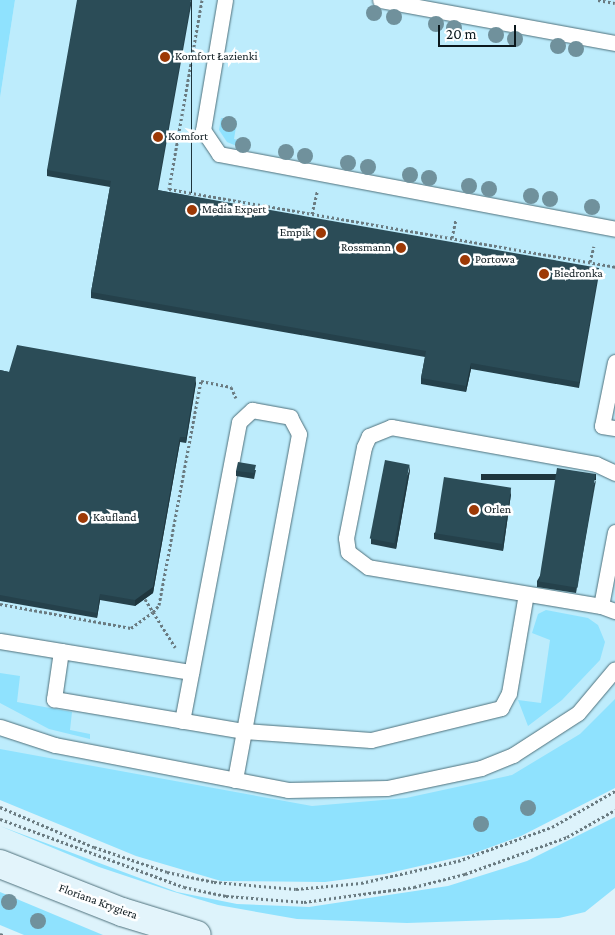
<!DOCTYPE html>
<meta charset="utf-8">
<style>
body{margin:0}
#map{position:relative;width:615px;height:935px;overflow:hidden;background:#ddf3fb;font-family:"Crimson Pro",serif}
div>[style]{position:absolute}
.built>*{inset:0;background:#bdecfc}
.green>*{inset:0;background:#8fe2fe}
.path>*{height:3px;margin-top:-1.5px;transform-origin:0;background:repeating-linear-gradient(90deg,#6a7b81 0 2.5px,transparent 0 5px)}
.roads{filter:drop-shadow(0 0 1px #4e707b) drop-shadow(0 0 1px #4e707b)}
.lane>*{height:15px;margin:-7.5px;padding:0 7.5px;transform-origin:7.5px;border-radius:7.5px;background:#fff}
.secondary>*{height:28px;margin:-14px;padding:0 14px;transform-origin:14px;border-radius:14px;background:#e3f4fb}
.trees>*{width:16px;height:16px;margin:-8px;border-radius:50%;background:#70919c}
.wall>*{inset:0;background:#25414b}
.shaded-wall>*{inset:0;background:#1e353d;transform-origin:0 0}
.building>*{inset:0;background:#2b4c57;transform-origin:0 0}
.dots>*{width:14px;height:14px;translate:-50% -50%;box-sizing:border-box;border:2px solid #fff;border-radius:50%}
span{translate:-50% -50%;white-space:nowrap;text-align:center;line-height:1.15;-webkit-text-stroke:5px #fff;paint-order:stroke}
.poi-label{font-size:12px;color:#0b181d}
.left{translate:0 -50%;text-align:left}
.right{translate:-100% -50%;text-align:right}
.street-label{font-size:12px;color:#0b181d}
.scale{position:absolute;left:438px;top:25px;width:78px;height:22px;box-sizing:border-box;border:2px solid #0b181d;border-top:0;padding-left:6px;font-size:15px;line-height:18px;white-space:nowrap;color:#0b181d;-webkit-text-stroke:4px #fff;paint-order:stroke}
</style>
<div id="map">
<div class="built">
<i style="clip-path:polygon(15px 0,615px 0,615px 731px,518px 780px,401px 815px,0 779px,0 98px)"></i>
</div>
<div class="green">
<i style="clip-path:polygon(0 0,15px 0,0 98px)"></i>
<i style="clip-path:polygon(221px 118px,237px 121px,234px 139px,251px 145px,244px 149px,227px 142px,219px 130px)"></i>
<i style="clip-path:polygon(546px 610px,588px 618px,598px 625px,605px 642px,600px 660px,562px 700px,528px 726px,518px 700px,541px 703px,550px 640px,532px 633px,538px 614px)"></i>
<i style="clip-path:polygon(0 673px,20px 676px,17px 702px,72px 712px,70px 730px,90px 734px,90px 739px,49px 729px,0 703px)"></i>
<i style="clip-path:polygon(615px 699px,615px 788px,521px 836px,472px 854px,385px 874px,325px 882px,221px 881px,136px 856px,0 800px,0 749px,312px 806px,406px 798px,512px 775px,580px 734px)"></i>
<i style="clip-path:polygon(615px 817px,615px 888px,585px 912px,559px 918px,407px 923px,297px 919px,218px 905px,171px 891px,99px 867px,0 826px,177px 892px,237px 904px,309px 907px,448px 886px,527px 861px)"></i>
<i style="clip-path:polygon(0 892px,103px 935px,24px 935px,0 925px)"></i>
</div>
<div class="path">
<i style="left:202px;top:0;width:192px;rotate:99.9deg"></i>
<i style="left:169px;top:189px;width:453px;rotate:9.9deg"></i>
<i style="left:598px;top:0;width:17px;rotate:10deg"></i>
<i style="left:312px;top:214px;width:23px;rotate:-77deg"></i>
<i style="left:452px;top:238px;width:19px;rotate:-78deg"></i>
<i style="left:590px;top:262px;width:16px;rotate:-76deg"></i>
<i style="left:145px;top:599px;width:57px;rotate:58deg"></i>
<i style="left:0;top:604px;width:133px;rotate:10.4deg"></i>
<i style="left:131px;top:628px;width:27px;rotate:-36deg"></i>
<i style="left:153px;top:612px;width:9px;rotate:-49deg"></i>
<i style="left:159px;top:605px;width:228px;rotate:-79.4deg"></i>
<i style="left:201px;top:381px;width:31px;rotate:11deg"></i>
<i style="left:231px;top:387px;width:12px;rotate:66deg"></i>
<i style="left:0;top:807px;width:102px;rotate:23.1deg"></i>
<i style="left:94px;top:847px;width:77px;rotate:18.9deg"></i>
<i style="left:167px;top:872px;width:48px;rotate:12deg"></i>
<i style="left:214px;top:882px;width:82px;rotate:4.9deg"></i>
<i style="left:296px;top:889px;width:65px;rotate:-5.3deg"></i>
<i style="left:361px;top:883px;width:99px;rotate:-12.8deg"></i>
<i style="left:458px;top:861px;width:100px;rotate:-19.9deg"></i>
<i style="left:552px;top:827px;width:73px;rotate:-29.7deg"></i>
<i style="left:0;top:819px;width:196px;rotate:20.3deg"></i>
<i style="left:184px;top:887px;width:43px;rotate:12.1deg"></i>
<i style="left:226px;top:896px;width:78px;rotate:4.4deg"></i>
<i style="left:304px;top:902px;width:111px;rotate:-7.8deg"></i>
<i style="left:414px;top:887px;width:53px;rotate:-14.3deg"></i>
<i style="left:465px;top:874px;width:109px;rotate:-19.9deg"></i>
<i style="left:567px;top:837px;width:55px;rotate:-29.4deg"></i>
<i style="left:0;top:934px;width:3px;rotate:18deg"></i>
</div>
<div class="roads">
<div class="lane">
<i style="left:225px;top:0;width:132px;rotate:99.6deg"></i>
<i style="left:203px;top:130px;width:29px;rotate:56deg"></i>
<i style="left:219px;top:154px;width:403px;rotate:10.7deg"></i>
<i style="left:380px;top:0;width:239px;rotate:10.4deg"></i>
<i style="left:615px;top:362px;width:65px;rotate:101.5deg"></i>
<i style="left:602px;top:426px;width:13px;rotate:9deg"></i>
<i style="left:615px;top:532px;width:75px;rotate:100.7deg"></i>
<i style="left:601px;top:606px;width:15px;rotate:20deg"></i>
<i style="left:601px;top:606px;width:236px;rotate:-170.5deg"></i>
<i style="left:368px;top:567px;width:25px;rotate:-143deg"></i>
<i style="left:348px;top:552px;width:14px;rotate:-98deg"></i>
<i style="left:346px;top:538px;width:93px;rotate:-78.8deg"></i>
<i style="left:364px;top:447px;width:12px;rotate:-66deg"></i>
<i style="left:369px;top:436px;width:24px;rotate:-22deg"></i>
<i style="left:391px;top:427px;width:208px;rotate:10.2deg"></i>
<i style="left:596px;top:464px;width:21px;rotate:25deg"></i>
<i style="left:0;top:641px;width:62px;rotate:9.3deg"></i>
<i style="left:61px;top:651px;width:49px;rotate:98.3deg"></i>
<i style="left:54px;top:699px;width:193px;rotate:9.6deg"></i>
<i style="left:244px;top:731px;width:127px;rotate:4.1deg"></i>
<i style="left:371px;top:740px;width:134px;rotate:-13.8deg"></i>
<i style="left:501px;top:708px;width:17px;rotate:-62deg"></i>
<i style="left:509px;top:693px;width:100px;rotate:-80.3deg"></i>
<i style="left:61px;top:651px;width:132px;rotate:9.2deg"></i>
<i style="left:182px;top:721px;width:304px;rotate:-79.2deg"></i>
<i style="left:239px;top:422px;width:18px;rotate:-43deg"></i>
<i style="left:252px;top:410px;width:39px;rotate:10deg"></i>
<i style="left:290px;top:417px;width:19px;rotate:62deg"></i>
<i style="left:299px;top:434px;width:352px;rotate:100.5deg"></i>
<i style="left:0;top:727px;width:58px;rotate:18.1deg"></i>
<i style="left:55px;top:745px;width:237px;rotate:10.9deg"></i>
<i style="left:288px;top:790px;width:99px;rotate:-1.2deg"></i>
<i style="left:387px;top:788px;width:96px;rotate:-12deg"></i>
<i style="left:481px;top:768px;width:35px;rotate:-22deg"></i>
<i style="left:513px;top:755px;width:77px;rotate:-32.9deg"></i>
<i style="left:578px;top:713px;width:57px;rotate:-49.9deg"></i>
</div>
<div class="secondary">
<i style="left:0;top:864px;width:131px;rotate:21.5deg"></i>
<i style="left:122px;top:912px;width:78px;rotate:17deg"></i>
</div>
</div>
<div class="trees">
<i style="left:374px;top:13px"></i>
<i style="left:394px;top:17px"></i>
<i style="left:436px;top:24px"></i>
<i style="left:454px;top:28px"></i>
<i style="left:496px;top:35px"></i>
<i style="left:515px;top:39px"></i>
<i style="left:558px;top:46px"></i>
<i style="left:576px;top:49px"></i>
<i style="left:229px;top:124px"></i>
<i style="left:243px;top:145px"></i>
<i style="left:286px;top:152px"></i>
<i style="left:305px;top:156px"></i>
<i style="left:348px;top:163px"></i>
<i style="left:368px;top:167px"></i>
<i style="left:410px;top:175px"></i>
<i style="left:429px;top:178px"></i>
<i style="left:469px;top:186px"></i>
<i style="left:489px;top:189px"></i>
<i style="left:531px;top:196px"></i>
<i style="left:550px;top:199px"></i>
<i style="left:592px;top:207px"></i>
<i style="left:528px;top:808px"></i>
<i style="left:481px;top:824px"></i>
<i style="left:9px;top:902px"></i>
<i style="left:38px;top:921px"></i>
</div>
<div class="wall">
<i style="clip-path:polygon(192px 0,158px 190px,599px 274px,579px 388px,471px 369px,466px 392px,421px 384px,421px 378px,425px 357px,91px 298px,91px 292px,110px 187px,47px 176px,47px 170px)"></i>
<i style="clip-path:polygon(0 370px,9px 372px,196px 383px,186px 443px,180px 442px,153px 593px,135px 606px,100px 600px,97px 618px,0 601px)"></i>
<i style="clip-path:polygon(256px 470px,254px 479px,236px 476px,236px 471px)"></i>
<i style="clip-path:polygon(410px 470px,396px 549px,371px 544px,371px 539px)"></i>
<i style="clip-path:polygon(596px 480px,576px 593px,537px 587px,537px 581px)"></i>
<i style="clip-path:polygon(511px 494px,503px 551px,434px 539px,434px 533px)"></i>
</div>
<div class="shaded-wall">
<i style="left:191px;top:0;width:1px;height:193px"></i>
<i style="left:599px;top:268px;width:6px;height:116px;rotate:90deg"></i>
<i style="clip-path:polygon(471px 363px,471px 369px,466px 392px,466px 386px)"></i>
<i style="clip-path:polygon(196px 377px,196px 383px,186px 443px,186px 437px)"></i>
<i style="clip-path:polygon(180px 437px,180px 442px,153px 593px,135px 606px,135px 600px)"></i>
<i style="clip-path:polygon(410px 465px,410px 470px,396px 549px,396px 543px)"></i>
<i style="left:596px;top:474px;width:6px;height:115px;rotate:90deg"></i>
<i style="clip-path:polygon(511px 488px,511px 494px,503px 551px,503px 546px)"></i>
<i style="clip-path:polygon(100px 594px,100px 600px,97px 618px,97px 613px)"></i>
</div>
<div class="building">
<i style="clip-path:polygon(77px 0,191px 0,157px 190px,599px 268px,579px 382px,471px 363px,466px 386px,421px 378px,426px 351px,91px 292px,111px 181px,47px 170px)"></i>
<i style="clip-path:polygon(17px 345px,196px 377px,186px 437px,180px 437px,153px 587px,135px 600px,100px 594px,97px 613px,0 595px,0 370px,9px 372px)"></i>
<i style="left:385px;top:460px;width:25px;height:80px;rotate:11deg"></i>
<i style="clip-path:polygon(238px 462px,256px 465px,254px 473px,236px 471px)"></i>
<i style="left:557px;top:468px;width:39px;height:115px;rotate:9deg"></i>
<i style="left:444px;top:477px;width:68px;height:57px;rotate:9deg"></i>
</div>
<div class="dots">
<i style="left:165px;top:57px;background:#9d3906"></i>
<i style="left:158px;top:137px;background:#9d3906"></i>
<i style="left:192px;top:210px;background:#9d3906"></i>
<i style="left:321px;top:233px;background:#9d3906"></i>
<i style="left:401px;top:248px;background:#9d3906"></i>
<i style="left:465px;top:260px;background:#9d3906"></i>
<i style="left:544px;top:274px;background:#9d3906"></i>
<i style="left:474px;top:510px;background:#9d3906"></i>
<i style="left:83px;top:518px;background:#9d3906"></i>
</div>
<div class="poi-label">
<span class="left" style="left:175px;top:57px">Komfort Łazienki</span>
<span class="left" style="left:168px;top:137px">Komfort</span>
<span class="left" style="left:202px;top:210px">Media Expert</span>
<span class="right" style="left:311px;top:233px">Empik</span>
<span class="right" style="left:391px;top:248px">Rossmann</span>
<span class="left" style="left:475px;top:260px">Portowa</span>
<span class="left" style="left:554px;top:274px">Biedronka</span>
<span class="left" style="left:484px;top:510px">Orlen</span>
<span class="left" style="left:93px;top:518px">Kaufland</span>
</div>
<div class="street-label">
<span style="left:98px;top:902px;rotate:20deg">Floriana Krygiera</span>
</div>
<div class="scale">20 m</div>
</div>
